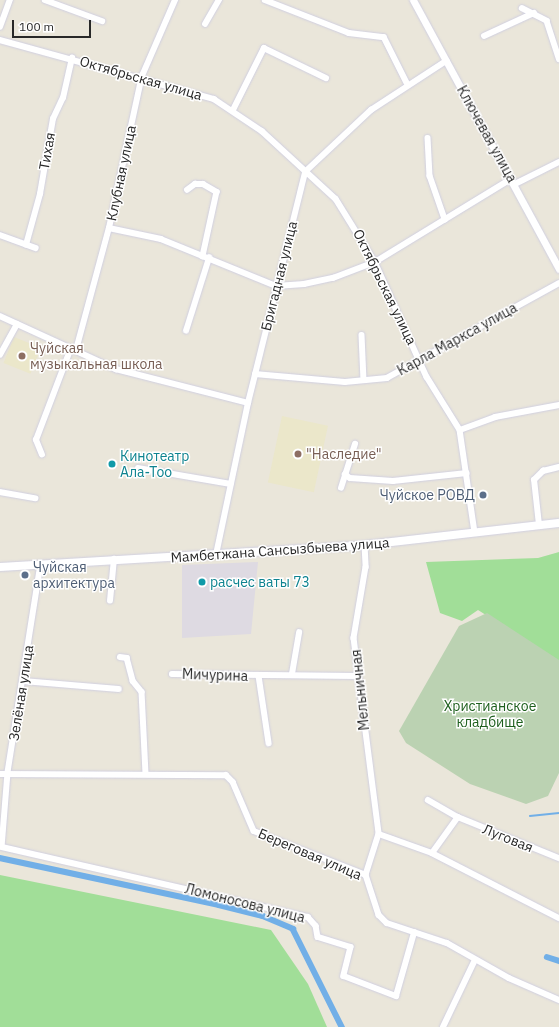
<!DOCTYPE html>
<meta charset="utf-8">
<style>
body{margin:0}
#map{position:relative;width:559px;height:1027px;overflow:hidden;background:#eae6da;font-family:"IBM Plex Sans",sans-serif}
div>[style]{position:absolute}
.industrial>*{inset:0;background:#dedae2}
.education>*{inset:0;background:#ebe7ca;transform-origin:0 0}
.green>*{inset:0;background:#a1de98}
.cemetery>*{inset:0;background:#bbd2b2}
.stream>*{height:1.5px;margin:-0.75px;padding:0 0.75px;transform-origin:0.75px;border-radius:0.75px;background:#71afe7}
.canal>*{height:5.5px;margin:-2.75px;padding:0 2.75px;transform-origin:2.75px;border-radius:2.75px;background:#71afe7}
.roads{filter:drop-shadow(0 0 1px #d0cfe0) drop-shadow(0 0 1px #d0cfe0)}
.minor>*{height:5.5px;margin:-2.75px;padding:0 2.75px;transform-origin:2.75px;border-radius:2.75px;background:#fff}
.tertiary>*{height:7px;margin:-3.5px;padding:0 3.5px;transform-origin:3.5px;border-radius:3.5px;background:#fff}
.secondary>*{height:8px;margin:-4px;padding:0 4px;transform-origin:4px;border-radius:4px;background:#fff}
.dots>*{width:11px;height:11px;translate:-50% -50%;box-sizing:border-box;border:2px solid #fff;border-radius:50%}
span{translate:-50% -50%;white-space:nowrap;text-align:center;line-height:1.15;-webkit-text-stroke:3px #fff;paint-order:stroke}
.street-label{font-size:14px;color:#282828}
.education-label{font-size:14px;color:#785e54}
.left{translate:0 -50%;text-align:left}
.culture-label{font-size:14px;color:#0d838f}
.service-label{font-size:14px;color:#4e5e75}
.right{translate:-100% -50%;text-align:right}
.park-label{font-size:14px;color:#1d5f1d}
.scale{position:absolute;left:12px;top:20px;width:79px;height:18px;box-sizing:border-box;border:2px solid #282828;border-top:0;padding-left:5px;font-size:12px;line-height:14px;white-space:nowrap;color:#282828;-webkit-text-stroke:3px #fff;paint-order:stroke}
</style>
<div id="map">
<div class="industrial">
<i style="clip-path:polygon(258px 562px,251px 634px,182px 638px,182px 565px)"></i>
</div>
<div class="education">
<i style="left:14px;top:337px;width:29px;height:28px;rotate:22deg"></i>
<i style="left:282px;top:416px;width:47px;height:68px;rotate:12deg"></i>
</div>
<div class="green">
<i style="clip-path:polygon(559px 552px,559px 661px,478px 610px,462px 621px,440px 613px,426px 562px,538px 558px)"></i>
<i style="clip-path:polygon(0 875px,271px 930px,308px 984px,327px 1027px,0 1027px)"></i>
</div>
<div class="cemetery">
<i style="clip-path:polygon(487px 613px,559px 660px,559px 773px,548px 796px,526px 804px,470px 784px,406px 743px,399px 731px,459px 626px)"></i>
</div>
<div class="stream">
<i style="left:530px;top:816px;width:29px;rotate:-6deg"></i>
</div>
<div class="canal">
<i style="left:0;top:858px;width:224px;rotate:12.1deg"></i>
<i style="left:219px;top:905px;width:45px;rotate:14deg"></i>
<i style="left:263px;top:916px;width:33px;rotate:23deg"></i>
<i style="left:293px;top:929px;width:110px;rotate:63.4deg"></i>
<i style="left:547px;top:957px;width:13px;rotate:18deg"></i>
</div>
<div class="roads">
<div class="minor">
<i style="left:45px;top:0;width:61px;rotate:20.2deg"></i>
<i style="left:265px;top:0;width:90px;rotate:21.4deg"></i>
<i style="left:349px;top:33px;width:35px;rotate:7deg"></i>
<i style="left:384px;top:37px;width:51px;rotate:63.4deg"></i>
<i style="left:522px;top:8px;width:28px;rotate:27deg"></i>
<i style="left:547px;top:21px;width:40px;rotate:72deg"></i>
<i style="left:205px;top:24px;width:28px;rotate:-60deg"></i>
<i style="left:0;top:27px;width:29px;rotate:-70deg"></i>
<i style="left:484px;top:36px;width:55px;rotate:-24.7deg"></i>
<i style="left:0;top:40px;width:222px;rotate:15.4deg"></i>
<i style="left:214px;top:99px;width:58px;rotate:33.7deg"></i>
<i style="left:262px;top:131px;width:100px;rotate:42.6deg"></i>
<i style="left:336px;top:199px;width:74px;rotate:58.2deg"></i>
<i style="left:375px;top:262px;width:126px;rotate:65.7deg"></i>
<i style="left:427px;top:377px;width:62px;rotate:58.1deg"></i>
<i style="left:460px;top:430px;width:104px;rotate:81.7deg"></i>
<i style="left:233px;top:110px;width:69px;rotate:-63.4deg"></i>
<i style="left:264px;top:48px;width:69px;rotate:25.8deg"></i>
<i style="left:428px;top:138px;width:38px;rotate:87deg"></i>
<i style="left:430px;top:176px;width:46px;rotate:70.8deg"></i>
<i style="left:515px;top:184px;width:49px;rotate:-26.6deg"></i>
<i style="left:187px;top:190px;width:10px;rotate:-37deg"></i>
<i style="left:195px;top:184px;width:8px"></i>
<i style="left:203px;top:184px;width:16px;rotate:30deg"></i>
<i style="left:217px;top:192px;width:66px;rotate:102.3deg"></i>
<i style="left:109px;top:228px;width:53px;rotate:11.9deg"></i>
<i style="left:161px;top:239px;width:124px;rotate:22.2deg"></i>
<i style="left:276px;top:286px;width:28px;rotate:-4deg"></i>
<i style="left:304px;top:284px;width:30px;rotate:-12deg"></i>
<i style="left:333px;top:278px;width:45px;rotate:-20.9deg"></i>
<i style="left:375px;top:262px;width:159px;rotate:-31.4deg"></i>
<i style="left:0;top:235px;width:38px;rotate:20deg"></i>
<i style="left:26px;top:245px;width:53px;rotate:-74.6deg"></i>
<i style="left:40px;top:194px;width:76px;rotate:-80.2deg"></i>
<i style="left:53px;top:119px;width:23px;rotate:-65deg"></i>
<i style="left:63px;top:98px;width:41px;rotate:-77.3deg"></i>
<i style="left:0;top:316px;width:128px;rotate:24.6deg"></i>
<i style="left:116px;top:369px;width:136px;rotate:14.4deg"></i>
<i style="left:186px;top:331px;width:77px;rotate:-72.5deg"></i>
<i style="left:362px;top:335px;width:45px;rotate:87.5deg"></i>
<i style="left:76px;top:350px;width:126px;rotate:-74.9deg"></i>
<i style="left:109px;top:228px;width:156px;rotate:-77.8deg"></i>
<i style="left:142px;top:76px;width:83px;rotate:-66.5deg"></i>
<i style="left:0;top:355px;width:35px;rotate:-61deg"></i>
<i style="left:255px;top:374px;width:90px;rotate:5.1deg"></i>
<i style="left:345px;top:382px;width:42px;rotate:-5.4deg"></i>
<i style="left:387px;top:378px;width:196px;rotate:-28.9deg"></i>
<i style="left:460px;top:430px;width:37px;rotate:-20deg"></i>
<i style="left:495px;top:417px;width:65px;rotate:-10.6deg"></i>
<i style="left:42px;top:455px;width:16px;rotate:-112deg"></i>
<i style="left:36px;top:440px;width:98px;rotate:-69.2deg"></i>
<i style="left:138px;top:468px;width:94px;rotate:9.8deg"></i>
<i style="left:345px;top:474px;width:6px;rotate:39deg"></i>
<i style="left:350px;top:478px;width:43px;rotate:4deg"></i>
<i style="left:393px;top:481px;width:74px;rotate:-6.2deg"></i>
<i style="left:341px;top:488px;width:46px;rotate:-72.3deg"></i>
<i style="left:0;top:492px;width:36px;rotate:10deg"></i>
<i style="left:539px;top:525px;width:45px;rotate:-96.3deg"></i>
<i style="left:534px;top:480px;width:13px;rotate:-45deg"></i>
<i style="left:543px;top:471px;width:16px;rotate:-14deg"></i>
<i style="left:365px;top:545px;width:22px;rotate:87deg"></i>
<i style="left:366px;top:567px;width:72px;rotate:99.6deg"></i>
<i style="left:354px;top:638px;width:198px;rotate:82.7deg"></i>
<i style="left:379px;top:834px;width:43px;rotate:107.6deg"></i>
<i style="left:216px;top:555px;width:155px;rotate:-78.1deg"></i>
<i style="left:248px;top:403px;width:238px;rotate:-76.1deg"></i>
<i style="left:305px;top:172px;width:91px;rotate:-43.2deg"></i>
<i style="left:371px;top:110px;width:90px;rotate:-33.2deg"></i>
<i style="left:41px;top:564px;width:212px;rotate:99deg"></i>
<i style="left:8px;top:773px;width:74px;rotate:94.6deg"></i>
<i style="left:2px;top:847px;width:314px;rotate:12.9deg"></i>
<i style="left:308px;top:917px;width:12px;rotate:48deg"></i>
<i style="left:316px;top:926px;width:11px;rotate:80deg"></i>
<i style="left:318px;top:937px;width:34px;rotate:17deg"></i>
<i style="left:351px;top:947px;width:30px;rotate:104deg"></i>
<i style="left:344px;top:976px;width:56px;rotate:21deg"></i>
<i style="left:396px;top:996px;width:66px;rotate:-74.1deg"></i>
<i style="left:110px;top:601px;width:42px;rotate:-84.6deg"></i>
<i style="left:120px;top:657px;width:7px;rotate:8deg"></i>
<i style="left:127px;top:658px;width:24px;rotate:75deg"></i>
<i style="left:133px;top:681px;width:14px;rotate:51deg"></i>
<i style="left:142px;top:692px;width:81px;rotate:87.2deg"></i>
<i style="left:172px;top:674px;width:185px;rotate:0.6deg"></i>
<i style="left:292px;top:674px;width:42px;rotate:-80.3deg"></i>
<i style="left:259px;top:676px;width:68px;rotate:81.5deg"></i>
<i style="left:23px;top:681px;width:96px;rotate:4.8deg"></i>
<i style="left:0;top:774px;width:226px;rotate:0.3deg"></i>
<i style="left:226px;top:775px;width:10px;rotate:45deg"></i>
<i style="left:233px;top:782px;width:53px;rotate:66.8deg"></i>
<i style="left:254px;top:831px;width:120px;rotate:21.4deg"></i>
<i style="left:366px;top:875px;width:42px;rotate:72deg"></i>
<i style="left:379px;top:915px;width:11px;rotate:45deg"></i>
<i style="left:387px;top:923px;width:63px;rotate:18.4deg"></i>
<i style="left:447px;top:943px;width:71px;rotate:29.4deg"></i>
<i style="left:509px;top:978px;width:55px;rotate:23.7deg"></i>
<i style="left:428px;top:800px;width:34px;rotate:30deg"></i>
<i style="left:458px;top:817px;width:109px;rotate:22.1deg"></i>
<i style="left:379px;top:834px;width:56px;rotate:19.7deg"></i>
<i style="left:432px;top:853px;width:143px;rotate:27.1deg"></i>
<i style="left:432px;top:853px;width:44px;rotate:-54.2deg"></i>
<i style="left:443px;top:1027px;width:74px;rotate:-64.5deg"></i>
</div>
<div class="tertiary">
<i style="left:413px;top:0;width:306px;rotate:61.5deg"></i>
</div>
<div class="secondary">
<i style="left:0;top:567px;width:366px;rotate:-3.4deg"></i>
<i style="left:365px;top:545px;width:195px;rotate:-6.5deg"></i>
</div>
</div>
<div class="dots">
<i style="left:22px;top:356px;background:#8d6e63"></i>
<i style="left:298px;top:454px;background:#8d6e63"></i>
<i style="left:112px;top:464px;background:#0f9aa8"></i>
<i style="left:483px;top:495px;background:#5c6f8a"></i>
<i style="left:25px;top:575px;background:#5c6f8a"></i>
<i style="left:202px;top:582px;background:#0f9aa8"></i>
</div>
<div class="street-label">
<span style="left:141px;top:78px;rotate:16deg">Октябрьская улица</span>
<span style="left:487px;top:134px;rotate:61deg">Ключевая улица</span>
<span style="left:47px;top:151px;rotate:-80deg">Тихая</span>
<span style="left:121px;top:173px;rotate:-78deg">Клубная улица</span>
<span style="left:279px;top:276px;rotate:-76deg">Бригадная улица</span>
<span style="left:385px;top:287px;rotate:64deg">Октябрьская улица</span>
<span style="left:457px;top:339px;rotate:-29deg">Карла Маркса улица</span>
<span style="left:280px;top:550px;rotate:-4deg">Мамбетжана Сансызбыева улица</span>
<span style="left:215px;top:675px;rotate:2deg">Мичурина</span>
<span style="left:360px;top:690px;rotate:-96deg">Мельничная</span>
<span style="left:21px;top:693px;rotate:-81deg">Зелёная улица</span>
<span style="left:508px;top:838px;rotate:22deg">Луговая</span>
<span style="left:310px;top:854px;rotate:23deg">Береговая улица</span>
<span style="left:245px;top:903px;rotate:14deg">Ломоносова улица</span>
</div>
<div class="education-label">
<span class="left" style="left:30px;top:356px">Чуйская<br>музыкальная школа</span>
<span class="left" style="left:306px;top:454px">"Наследие"</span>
</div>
<div class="culture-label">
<span class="left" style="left:120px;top:464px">Кинотеатр<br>Ала-Тоо</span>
<span class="left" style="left:210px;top:582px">расчес ваты 73</span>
</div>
<div class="service-label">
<span class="right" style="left:475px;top:495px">Чуйское РОВД</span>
<span class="left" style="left:33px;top:575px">Чуйская<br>архитектура</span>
</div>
<div class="park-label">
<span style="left:490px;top:714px">Христианское<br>кладбище</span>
</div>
<div class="scale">100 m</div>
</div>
